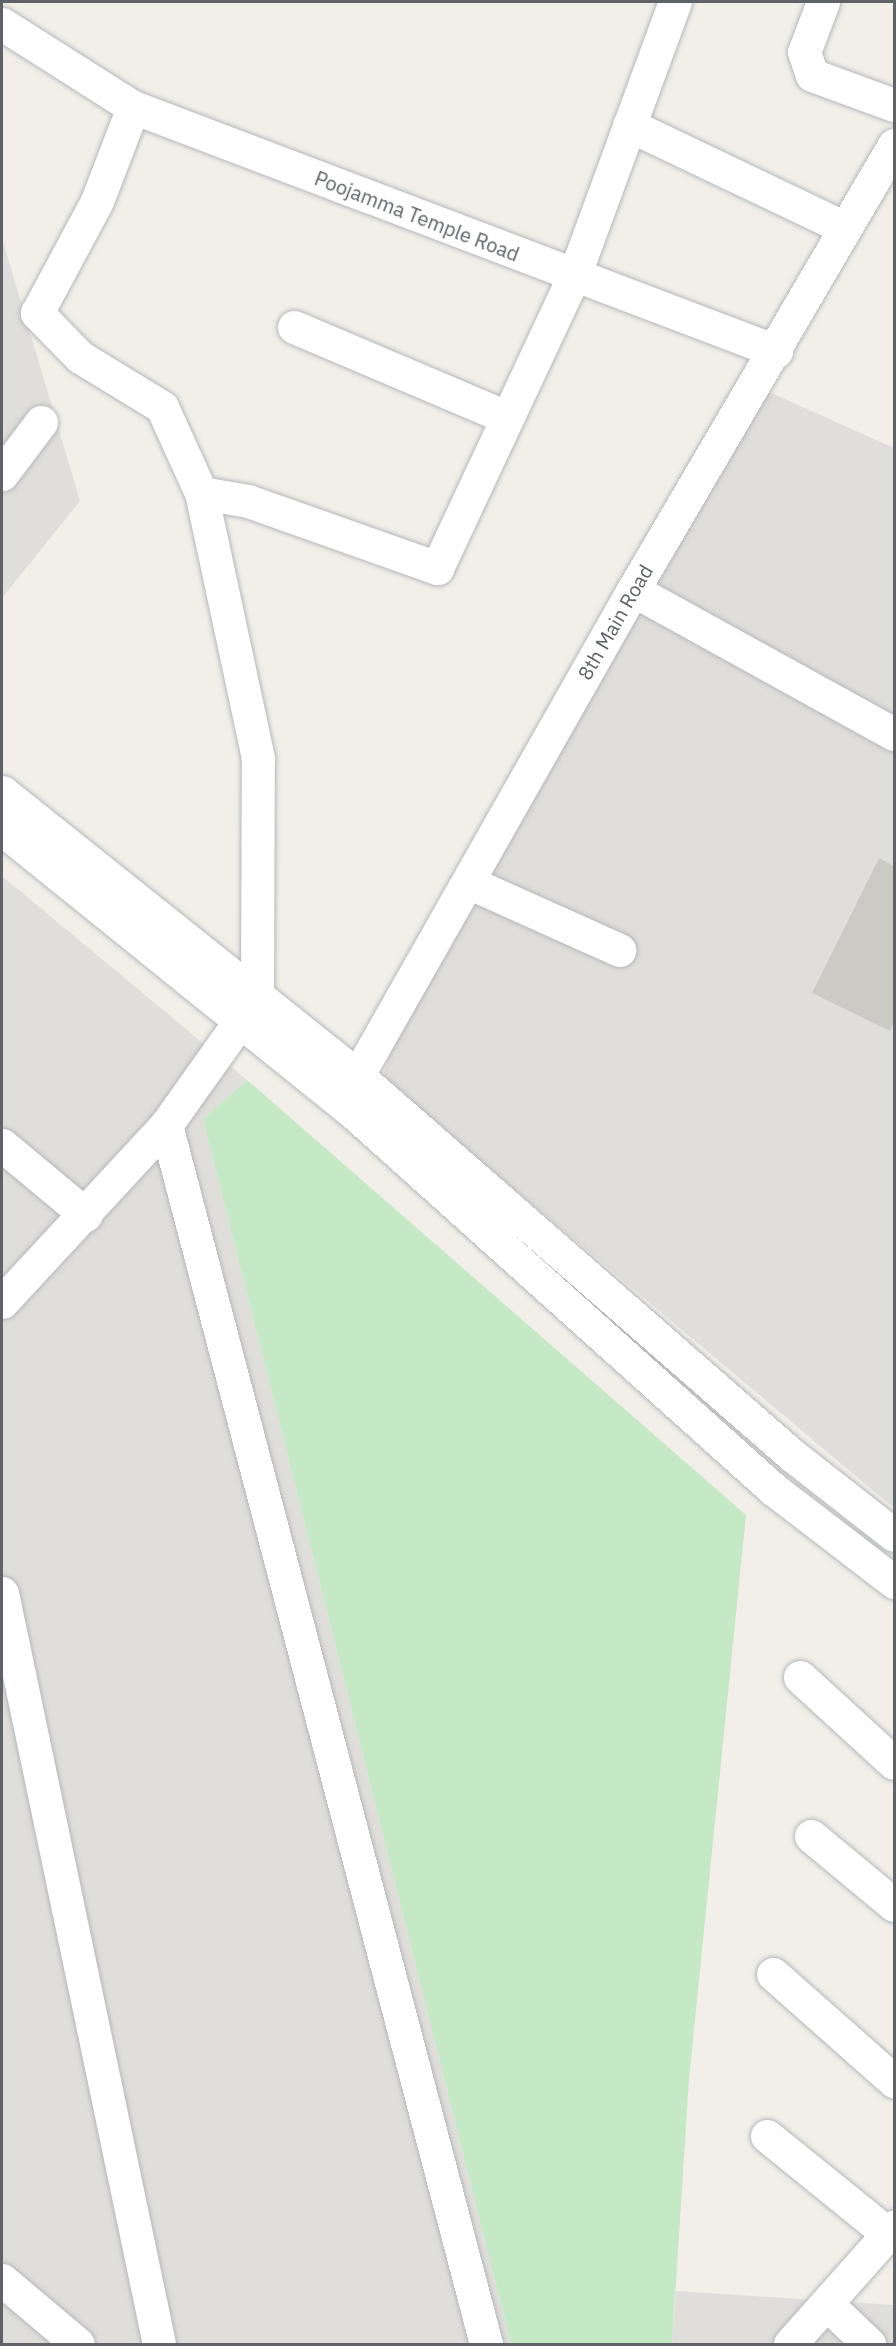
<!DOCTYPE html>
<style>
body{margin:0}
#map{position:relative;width:896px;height:2346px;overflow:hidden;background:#f1efe8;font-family:"IBM Plex Sans",sans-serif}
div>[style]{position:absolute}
.industrial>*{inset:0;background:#e0deda}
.green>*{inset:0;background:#c5e8c5}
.building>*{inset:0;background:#cccac5}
.roads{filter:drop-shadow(0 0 2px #b5b8bc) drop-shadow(0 0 2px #b5b8bc)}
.minor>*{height:33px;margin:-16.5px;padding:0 16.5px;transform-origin:16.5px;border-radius:16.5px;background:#fff}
span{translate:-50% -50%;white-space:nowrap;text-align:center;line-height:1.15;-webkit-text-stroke:6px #fff;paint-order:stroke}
.street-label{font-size:20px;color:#5f6368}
.frame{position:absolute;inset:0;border:3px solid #5f6368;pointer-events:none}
</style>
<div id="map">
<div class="industrial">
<i style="clip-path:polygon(2px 238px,80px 501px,2px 598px)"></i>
<i style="clip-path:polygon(767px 391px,894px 448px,894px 1508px,382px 1078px,402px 1020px)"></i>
<i style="clip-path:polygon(2px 876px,247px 1080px,203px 1119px,511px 2344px,2px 2344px)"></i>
<i style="clip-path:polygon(676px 2291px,894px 2305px,894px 2344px,672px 2344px)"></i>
</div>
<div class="green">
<i style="clip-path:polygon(247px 1080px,746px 1515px,689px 2079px,672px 2344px,511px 2344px,203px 1119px)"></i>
</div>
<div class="building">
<i style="clip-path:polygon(879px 858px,894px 866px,894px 1022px,890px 1031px,812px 993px)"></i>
</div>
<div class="roads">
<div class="minor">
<i style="left:823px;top:2px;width:53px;rotate:110.8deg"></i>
<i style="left:804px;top:52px;width:24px;rotate:71deg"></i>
<i style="left:812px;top:75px;width:87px;rotate:20.1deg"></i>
<i style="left:2px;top:24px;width:155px;rotate:32.4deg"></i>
<i style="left:133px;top:107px;width:688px;rotate:20.78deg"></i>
<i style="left:629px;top:125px;width:239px;rotate:25.5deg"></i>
<i style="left:294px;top:327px;width:228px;rotate:23deg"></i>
<i style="left:2px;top:474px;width:65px;rotate:-53.1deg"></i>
<i style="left:201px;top:493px;width:48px;rotate:9.7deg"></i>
<i style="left:248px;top:501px;width:201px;rotate:19.5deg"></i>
<i style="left:437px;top:568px;width:323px;rotate:-64.9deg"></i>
<i style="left:574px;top:276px;width:292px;rotate:-69.8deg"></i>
<i style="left:633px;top:590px;width:298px;rotate:28.9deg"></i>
<i style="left:2px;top:792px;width:457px;rotate:38.6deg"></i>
<i style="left:359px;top:1077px;width:576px;rotate:41.13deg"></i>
<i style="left:793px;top:1456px;width:128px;rotate:38deg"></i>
<i style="left:2px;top:829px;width:452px;rotate:38.9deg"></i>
<i style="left:354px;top:1113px;width:563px;rotate:41.9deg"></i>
<i style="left:773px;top:1489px;width:153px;rotate:37.5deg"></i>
<i style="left:468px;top:882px;width:166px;rotate:24.2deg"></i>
<i style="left:347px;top:1094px;width:579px;rotate:-60.43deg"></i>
<i style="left:633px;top:590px;width:516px;rotate:-59.61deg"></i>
<i style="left:166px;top:1125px;width:1260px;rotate:75.29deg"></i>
<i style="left:2px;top:1145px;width:109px;rotate:39.8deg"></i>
<i style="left:2px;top:1302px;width:241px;rotate:-47.2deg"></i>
<i style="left:166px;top:1125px;width:157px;rotate:-54.6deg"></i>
<i style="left:257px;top:997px;width:239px;rotate:-89.8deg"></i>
<i style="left:258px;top:758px;width:271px;rotate:-102.1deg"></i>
<i style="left:201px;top:493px;width:94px;rotate:-114.4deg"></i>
<i style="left:162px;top:407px;width:96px;rotate:-148.6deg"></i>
<i style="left:80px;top:357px;width:62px;rotate:-134.3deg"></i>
<i style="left:37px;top:313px;width:127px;rotate:-61.8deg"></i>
<i style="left:97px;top:201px;width:101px;rotate:-69deg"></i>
<i style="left:2px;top:1593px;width:767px;rotate:78.19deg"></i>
<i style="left:800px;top:1677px;width:127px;rotate:42.5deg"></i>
<i style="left:811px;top:1836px;width:108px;rotate:39.7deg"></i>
<i style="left:773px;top:1974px;width:162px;rotate:41.5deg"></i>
<i style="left:767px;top:2136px;width:156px;rotate:39deg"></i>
<i style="left:2px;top:2280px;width:99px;rotate:40.1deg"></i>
<i style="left:828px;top:2305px;width:57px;rotate:43.6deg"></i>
<i style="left:790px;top:2344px;width:157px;rotate:-48.4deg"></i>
</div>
</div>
<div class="street-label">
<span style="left:417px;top:216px;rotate:21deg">Poojamma Temple Road</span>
<span style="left:615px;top:622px;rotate:-60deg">8th Main Road</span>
</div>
<div class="frame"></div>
</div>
